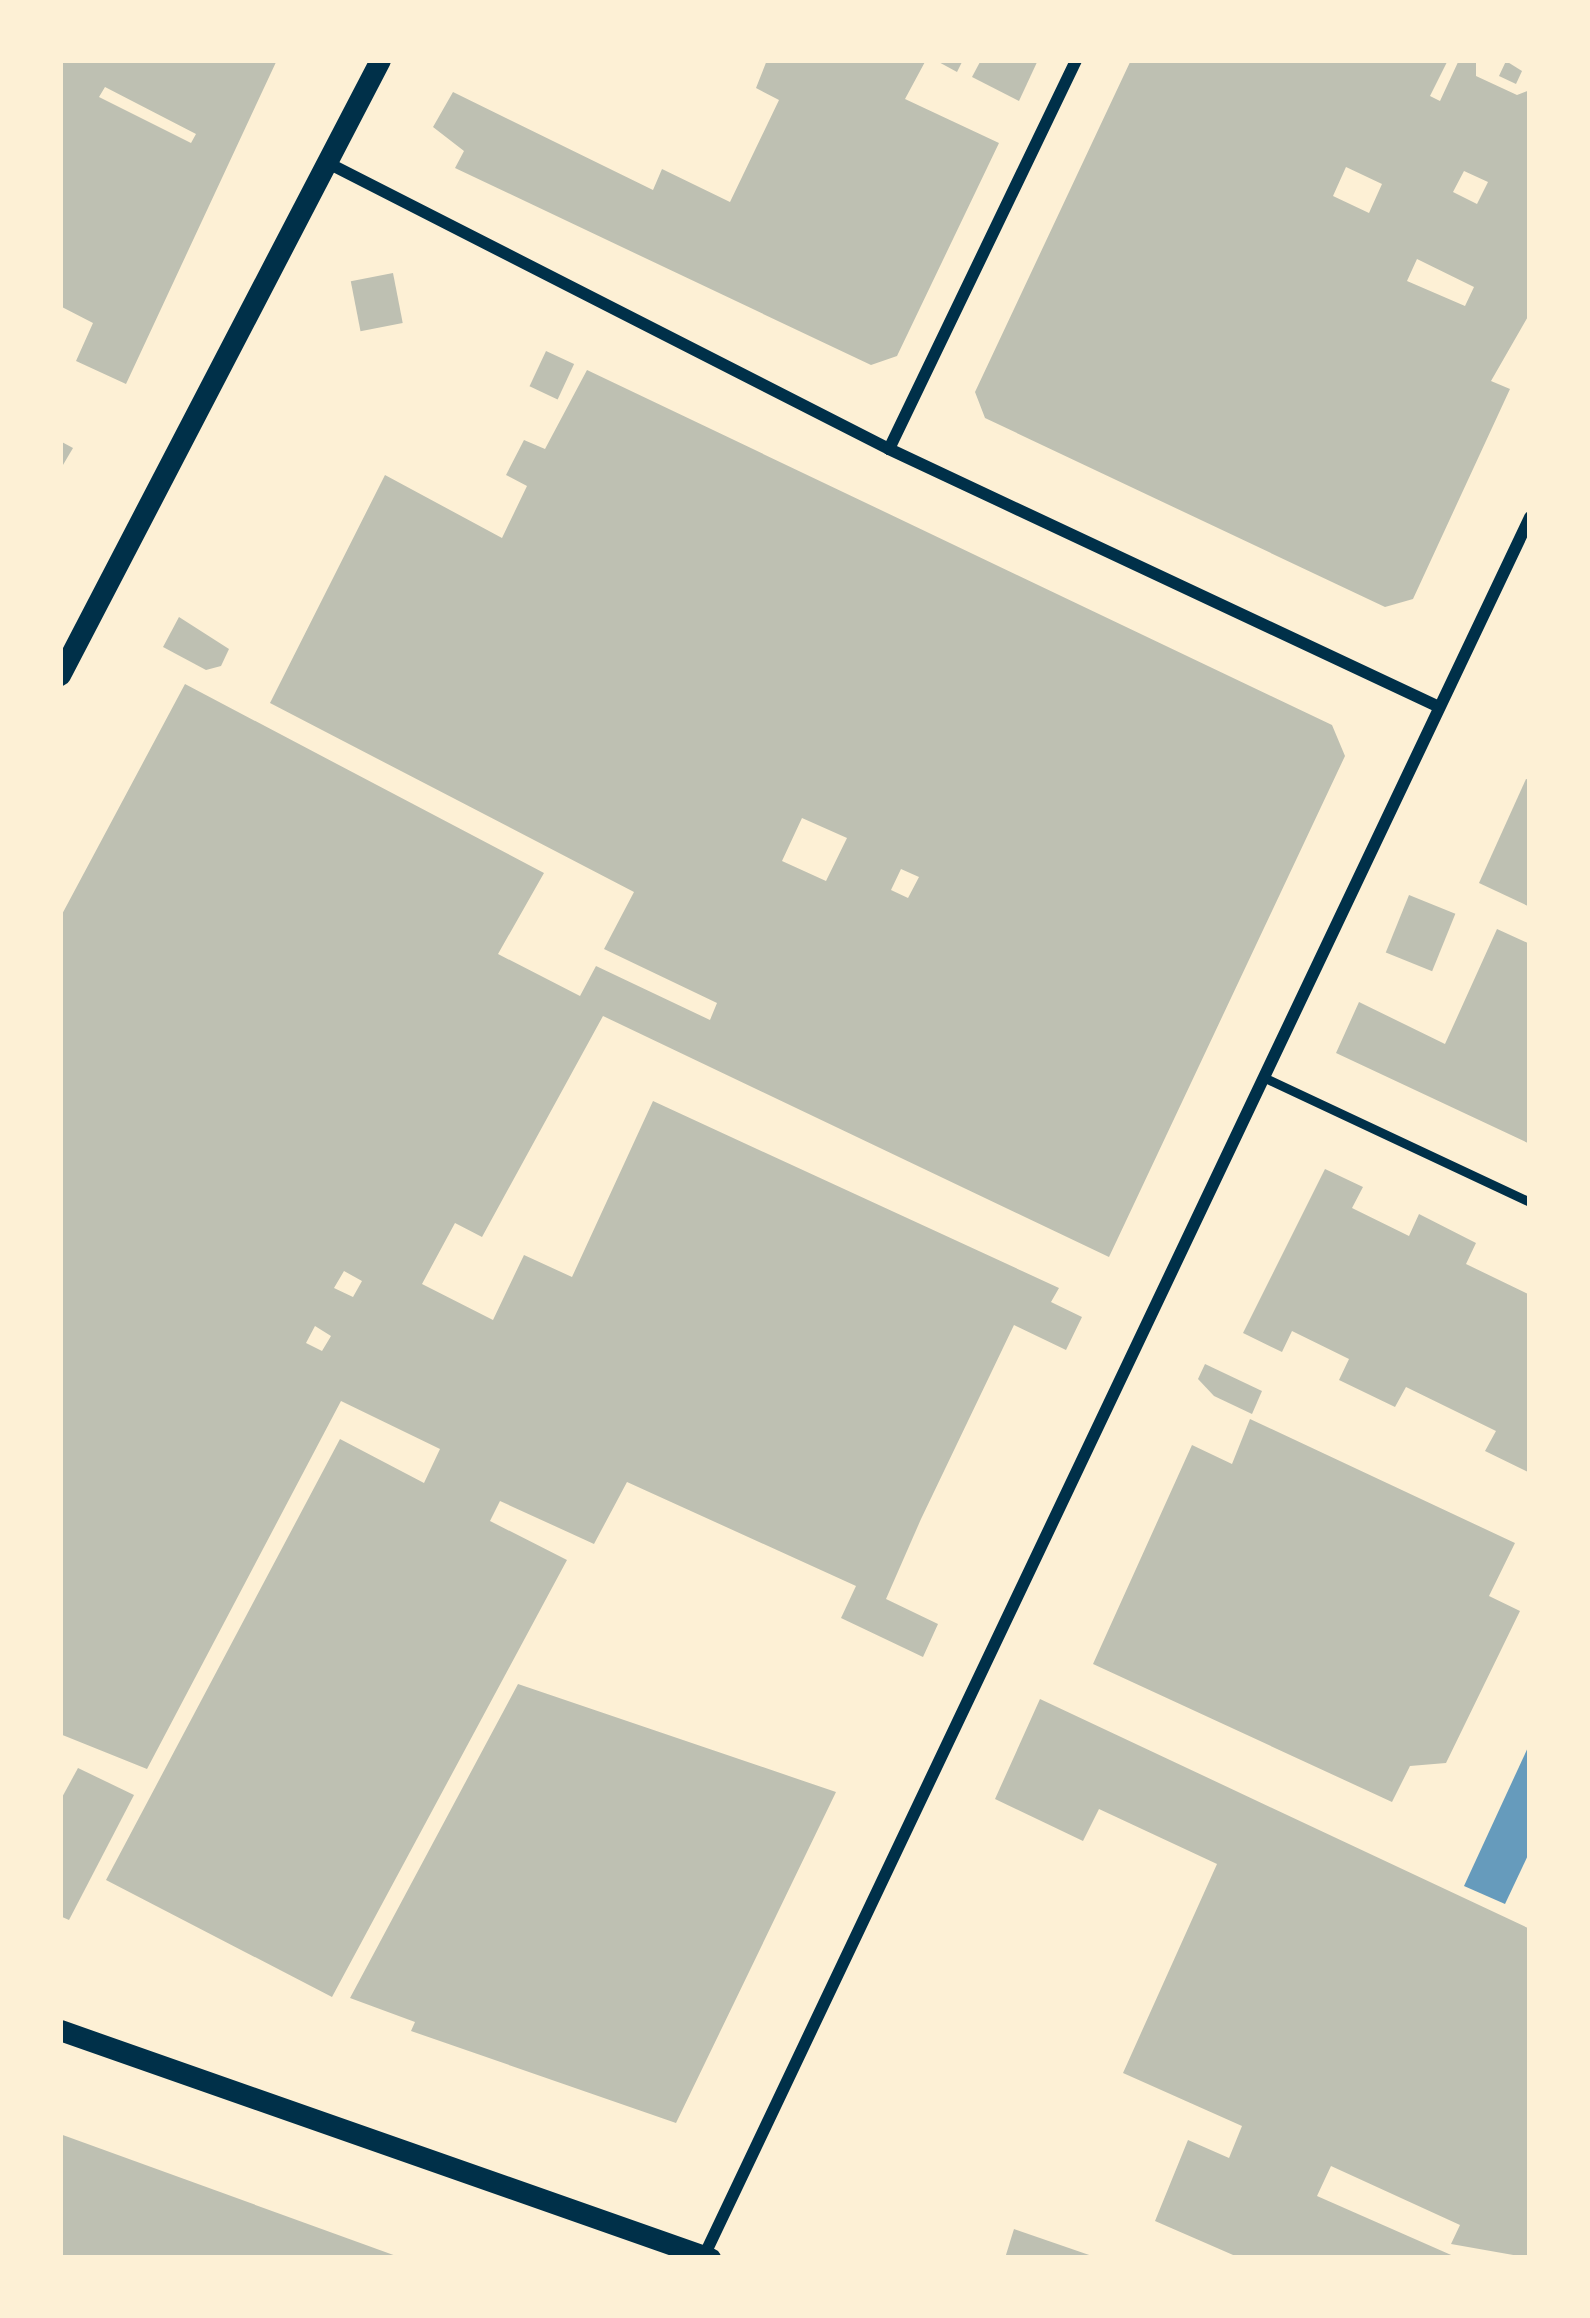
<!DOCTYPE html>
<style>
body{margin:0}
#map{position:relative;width:1590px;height:2318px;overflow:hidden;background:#fdf0d5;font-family:Manrope,sans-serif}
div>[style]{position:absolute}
.water>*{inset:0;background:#669bbc}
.building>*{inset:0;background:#bec0b2;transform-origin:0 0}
.service>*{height:9px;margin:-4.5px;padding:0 4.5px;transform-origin:4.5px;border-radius:4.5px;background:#003049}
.minor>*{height:12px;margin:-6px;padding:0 6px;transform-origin:6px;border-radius:6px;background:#003049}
.tertiary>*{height:21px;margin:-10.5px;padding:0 10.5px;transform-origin:10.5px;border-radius:10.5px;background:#003049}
span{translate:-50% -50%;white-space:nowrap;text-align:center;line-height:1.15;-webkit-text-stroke:9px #fdf0d5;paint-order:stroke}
.frame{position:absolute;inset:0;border:63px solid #fdf0d5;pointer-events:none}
</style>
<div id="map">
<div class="water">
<i style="clip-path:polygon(1530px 1743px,1530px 1851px,1505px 1904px,1464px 1886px)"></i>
</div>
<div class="building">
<i style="clip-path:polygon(evenodd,60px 60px,277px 60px,126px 384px,76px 361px,93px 323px,60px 306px,60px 60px,105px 87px,196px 134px,191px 143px,99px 97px,105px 87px)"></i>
<i style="clip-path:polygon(767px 60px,926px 60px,905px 99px,999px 143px,897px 356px,871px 365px,455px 168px,464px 151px,433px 127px,453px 92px,653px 190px,662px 169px,730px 202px,779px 100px,756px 88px)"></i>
<i style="clip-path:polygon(935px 60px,963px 60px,957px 72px)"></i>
<i style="clip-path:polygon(981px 60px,1038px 60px,1019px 101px,972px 77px)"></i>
<i style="clip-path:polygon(evenodd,1131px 60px,1448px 60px,1430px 96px,1440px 101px,1459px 60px,1476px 60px,1476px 76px,1517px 95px,1530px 90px,1530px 313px,1491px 381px,1510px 389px,1413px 599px,1385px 607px,985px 418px,975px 392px,1131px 60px,1346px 167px,1382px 184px,1369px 213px,1333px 196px,1346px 167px,1131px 60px,1464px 171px,1488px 182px,1477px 204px,1453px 192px,1464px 171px,1131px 60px,1417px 259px,1474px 287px,1465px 306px,1407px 281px,1417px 259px)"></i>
<i style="clip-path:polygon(1506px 61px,1522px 71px,1516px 84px,1499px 76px)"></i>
<i style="left:393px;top:273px;width:51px;height:43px;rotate:79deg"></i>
<i style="left:546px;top:351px;width:31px;height:39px;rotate:25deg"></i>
<i style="clip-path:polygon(evenodd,587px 370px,1332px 725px,1345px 756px,1109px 1257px,603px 1016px,482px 1237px,455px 1223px,422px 1284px,493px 1320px,524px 1255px,572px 1277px,653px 1101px,1059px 1288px,1051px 1302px,1082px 1317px,1066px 1350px,1014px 1325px,921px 1519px,886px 1599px,938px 1624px,923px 1657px,841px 1618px,856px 1586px,627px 1482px,594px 1544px,500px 1501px,490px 1521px,567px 1560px,332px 1997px,106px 1880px,340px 1439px,424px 1483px,440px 1449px,341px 1401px,147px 1769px,60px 1734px,60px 918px,185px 684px,544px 873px,498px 954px,580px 996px,596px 966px,710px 1020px,717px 1003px,604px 949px,634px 892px,270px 703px,385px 475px,502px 538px,527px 486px,506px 475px,524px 440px,545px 449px,587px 370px,802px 818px,847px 838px,826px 881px,782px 861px,802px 818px,587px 370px,901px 869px,919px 877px,908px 898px,891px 890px,901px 869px,587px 370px,344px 1271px,362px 1281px,353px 1297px,334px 1288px,344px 1271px,587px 370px,315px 1326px,331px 1336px,322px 1351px,306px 1343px,315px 1326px)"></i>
<i style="clip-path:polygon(60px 441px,73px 448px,60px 470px)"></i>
<i style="clip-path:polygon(179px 617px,229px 649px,221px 666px,206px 670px,163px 647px)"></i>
<i style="clip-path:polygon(1526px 779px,1530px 780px,1530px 907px,1479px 883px)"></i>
<i style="left:1409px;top:895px;width:50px;height:62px;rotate:22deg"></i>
<i style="clip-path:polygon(1497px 929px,1530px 944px,1530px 1144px,1336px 1053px,1359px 1002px,1445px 1044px)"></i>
<i style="clip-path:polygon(1325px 1169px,1363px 1187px,1352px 1208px,1409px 1236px,1419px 1214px,1476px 1243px,1466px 1264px,1530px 1295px,1530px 1473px,1485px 1451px,1496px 1431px,1406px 1387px,1395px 1407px,1339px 1380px,1349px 1359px,1292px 1331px,1282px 1352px,1243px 1333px)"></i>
<i style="clip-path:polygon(1205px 1364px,1262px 1391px,1252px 1414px,1214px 1396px,1198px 1379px)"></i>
<i style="clip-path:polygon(1250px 1419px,1515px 1543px,1489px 1596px,1520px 1611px,1446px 1763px,1410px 1766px,1392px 1802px,1093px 1664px,1192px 1445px,1232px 1464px)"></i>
<i style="clip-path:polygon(518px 1684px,836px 1792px,676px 2123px,411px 2031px,415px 2022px,350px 1998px)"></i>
<i style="clip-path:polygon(1040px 1699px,1530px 1929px,1530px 2258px,1451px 2244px,1460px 2225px,1331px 2166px,1317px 2196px,1458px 2258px,1240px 2258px,1155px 2221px,1188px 2140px,1229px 2158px,1242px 2126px,1123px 2073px,1217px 1864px,1099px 1809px,1083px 1841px,995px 1799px)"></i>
<i style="clip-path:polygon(78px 1768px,134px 1795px,69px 1920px,60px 1916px,60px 1801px)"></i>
<i style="clip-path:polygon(60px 2134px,399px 2257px,399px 2258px,60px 2258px)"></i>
<i style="clip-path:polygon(1014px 2229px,1095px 2257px,1095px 2258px,1005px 2258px)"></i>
</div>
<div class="service">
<i style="left:1263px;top:1077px;width:295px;rotate:25.1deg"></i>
</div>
<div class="minor">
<i style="left:326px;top:162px;width:632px;rotate:27.01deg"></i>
<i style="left:889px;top:449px;width:605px;rotate:25.13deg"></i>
<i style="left:889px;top:449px;width:432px;rotate:-64.3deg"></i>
<i style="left:704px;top:2256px;width:1925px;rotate:-64.59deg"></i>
</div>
<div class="tertiary">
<i style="left:60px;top:675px;width:693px;rotate:-62.51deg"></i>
<i style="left:60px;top:2030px;width:689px;rotate:19.33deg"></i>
</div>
<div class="frame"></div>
</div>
